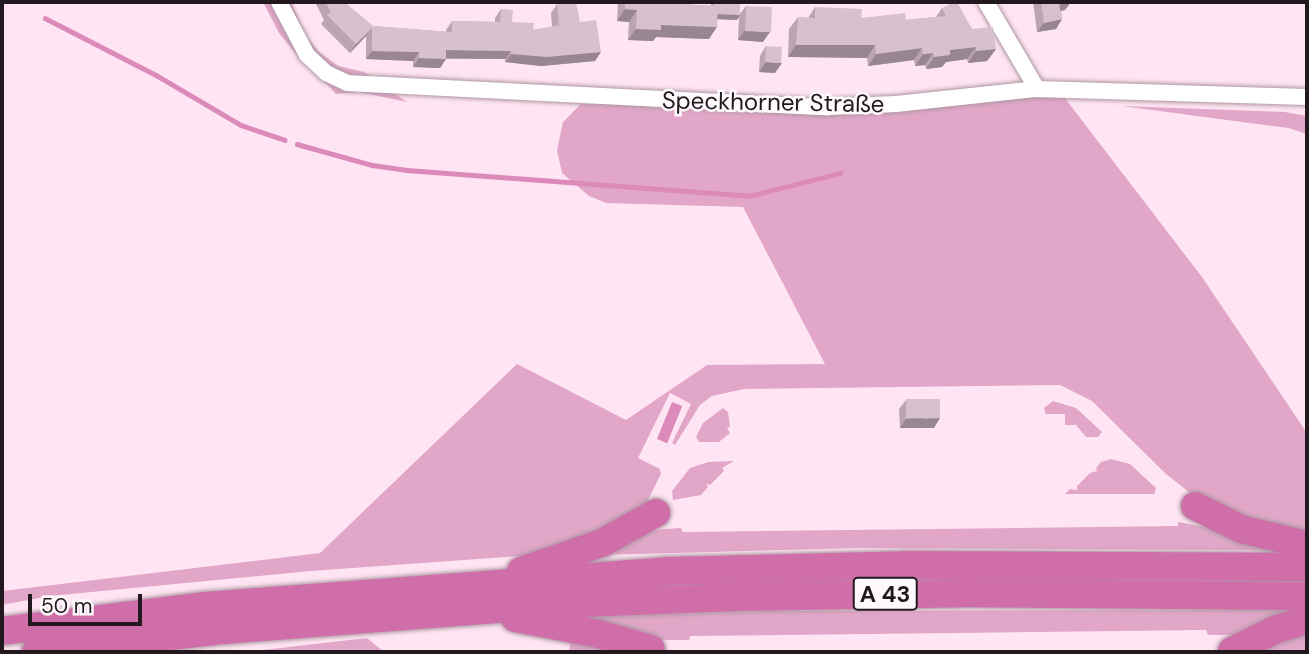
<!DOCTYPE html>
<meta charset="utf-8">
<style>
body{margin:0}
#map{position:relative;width:1309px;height:654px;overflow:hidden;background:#ffe5f3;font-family:"DM Sans",sans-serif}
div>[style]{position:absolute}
.green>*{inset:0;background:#e2a7c8}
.water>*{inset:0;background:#db8ab9;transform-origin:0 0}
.stream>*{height:4.5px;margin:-2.25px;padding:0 2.25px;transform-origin:2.25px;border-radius:2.25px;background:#db8ab9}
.roads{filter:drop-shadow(0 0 2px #ae97a3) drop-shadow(0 0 2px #ae97a3)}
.minor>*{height:16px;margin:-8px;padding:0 8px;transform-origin:8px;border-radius:8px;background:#fff}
.motorway>*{height:28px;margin:-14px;padding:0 14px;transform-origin:14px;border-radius:14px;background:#d06ea9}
.wall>*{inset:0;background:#bba5b0}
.shaded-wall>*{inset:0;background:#988690}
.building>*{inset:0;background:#d9c0cd;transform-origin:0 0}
span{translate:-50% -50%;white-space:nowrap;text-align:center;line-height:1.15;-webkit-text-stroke:5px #fef9fc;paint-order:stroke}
.shield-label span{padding:2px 5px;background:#fef9fc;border:2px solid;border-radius:5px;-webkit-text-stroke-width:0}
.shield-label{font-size:23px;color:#21191e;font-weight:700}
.street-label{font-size:24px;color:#21191e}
.frame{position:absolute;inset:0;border:4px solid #21191e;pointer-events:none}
.scale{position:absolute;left:28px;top:594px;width:114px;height:32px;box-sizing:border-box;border:4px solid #21191e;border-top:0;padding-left:9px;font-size:21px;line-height:24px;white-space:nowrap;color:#21191e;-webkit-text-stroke:5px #fef9fc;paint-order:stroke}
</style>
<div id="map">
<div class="green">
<i style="clip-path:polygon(263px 2px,291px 2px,306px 36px,319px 52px,338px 66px,364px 72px,407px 102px,359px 92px,336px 94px,308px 64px,300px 59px,279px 33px)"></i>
<i style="clip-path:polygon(1064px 97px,1202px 277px,1307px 433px,1307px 537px,1261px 527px,1194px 496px,1166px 474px,1092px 401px,1060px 385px,744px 389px,712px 396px,700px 405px,675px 445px,672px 443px,691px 404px,670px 393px,638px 458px,660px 469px,661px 474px,647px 502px,633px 516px,547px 554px,311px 571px,50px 596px,2px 605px,2px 591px,320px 553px,517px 364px,626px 420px,707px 365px,825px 364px,743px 207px,606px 203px,589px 196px,562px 173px,557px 150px,563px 122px,581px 104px)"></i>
<i style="clip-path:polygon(1122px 106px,1285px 112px,1307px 116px,1307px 134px,1288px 128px)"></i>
<i style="clip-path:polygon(1053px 401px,1076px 408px,1102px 432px,1098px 437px,1086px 437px,1076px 425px,1065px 425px,1065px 414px,1046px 414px,1044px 408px)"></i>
<i style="clip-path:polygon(723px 408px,728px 412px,730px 427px,727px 428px,730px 433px,719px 442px,699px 442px,696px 437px,703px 423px)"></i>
<i style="clip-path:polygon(1111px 459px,1130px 464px,1156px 488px,1154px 494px,1065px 494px,1070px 489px,1077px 490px,1077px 486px,1090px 473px,1097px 471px,1096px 468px,1101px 462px)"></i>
<i style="clip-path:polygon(734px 461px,722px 468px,724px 471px,710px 485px,706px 484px,708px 487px,701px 495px,673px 500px,672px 491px,690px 468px,708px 462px)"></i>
<i style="clip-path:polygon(1178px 522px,1217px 529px,1266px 546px,1266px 550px,859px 548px,600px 555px,651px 531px,665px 529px,681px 528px,683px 532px,1178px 526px)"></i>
<i style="clip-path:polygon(766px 611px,1265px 610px,1294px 611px,1254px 630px,1231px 635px,1208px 635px,1206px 630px,690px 636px,689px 640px,644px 640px,577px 617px)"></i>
<i style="clip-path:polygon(1307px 631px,1307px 652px,1252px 652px)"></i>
<i style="clip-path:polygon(367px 638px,384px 652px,246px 652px)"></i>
<i style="clip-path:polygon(571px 639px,626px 652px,569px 652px)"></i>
</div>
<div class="water">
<i style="left:672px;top:402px;width:11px;height:40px;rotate:22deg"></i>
</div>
<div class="stream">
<i style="left:45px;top:18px;width:125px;rotate:27.2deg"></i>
<i style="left:156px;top:75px;width:99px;rotate:30.5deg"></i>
<i style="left:241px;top:125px;width:46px;rotate:18.8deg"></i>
<i style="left:297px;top:144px;width:78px;rotate:15.6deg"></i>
<i style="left:372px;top:165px;width:35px;rotate:8deg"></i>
<i style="left:407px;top:170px;width:343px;rotate:4.3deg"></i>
<i style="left:749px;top:196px;width:94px;rotate:-14.2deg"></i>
</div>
<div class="roads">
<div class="minor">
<i style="left:279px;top:2px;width:60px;rotate:62.2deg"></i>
<i style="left:307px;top:55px;width:26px;rotate:43deg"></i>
<i style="left:326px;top:73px;width:23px;rotate:25deg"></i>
<i style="left:347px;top:83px;width:482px;rotate:2.9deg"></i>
<i style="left:828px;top:107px;width:68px;rotate:-2.5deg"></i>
<i style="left:896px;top:104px;width:142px;rotate:-6.1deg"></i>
<i style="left:1037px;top:89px;width:270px;rotate:1.7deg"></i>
<i style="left:986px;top:2px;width:101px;rotate:59.6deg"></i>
</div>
<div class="motorway">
<i style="left:1195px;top:506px;width:51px;rotate:26.6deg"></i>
<i style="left:1241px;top:529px;width:68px;rotate:13.6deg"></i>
<i style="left:521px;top:571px;width:86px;rotate:-19.1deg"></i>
<i style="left:602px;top:543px;width:62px;rotate:-29.1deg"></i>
<i style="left:515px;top:618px;width:86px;rotate:10.8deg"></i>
<i style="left:599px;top:634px;width:54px;rotate:16.1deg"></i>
<i style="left:2px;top:631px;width:206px;rotate:-7deg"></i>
<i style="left:206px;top:606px;width:462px;rotate:-4.3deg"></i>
<i style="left:667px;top:571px;width:239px;rotate:-1.4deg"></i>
<i style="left:906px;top:565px;width:401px;rotate:0.3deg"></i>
<i style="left:1232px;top:651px;width:50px;rotate:-26.1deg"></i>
<i style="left:1277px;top:629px;width:31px;rotate:-17deg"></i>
<i style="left:36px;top:652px;width:188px;rotate:-6.7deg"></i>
<i style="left:223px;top:630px;width:336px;rotate:-4.4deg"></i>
<i style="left:558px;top:604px;width:183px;rotate:-2.2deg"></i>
<i style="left:741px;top:597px;width:221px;rotate:-1deg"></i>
<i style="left:962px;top:593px;width:345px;rotate:0.5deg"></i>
</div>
</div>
<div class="wall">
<i style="clip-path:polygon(315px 2px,344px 2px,373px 26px,446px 32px,446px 30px,452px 21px,495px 22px,495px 18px,501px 9px,512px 22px,533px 30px,552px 27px,551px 13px,557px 4px,580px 22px,595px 61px,541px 66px,505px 62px,505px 59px,446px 59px,440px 68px,413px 67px,413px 61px,366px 59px,366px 36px,350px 53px,321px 24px,324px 20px)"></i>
<i style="clip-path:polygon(618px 2px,647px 2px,711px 6px,711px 2px,740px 2px,740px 14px,746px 6px,763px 42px,738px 40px,739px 17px,737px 20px,718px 19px,709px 39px,656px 37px,653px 41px,628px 40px,629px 22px,617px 21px)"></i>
<i style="clip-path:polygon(1033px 2px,1071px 2px,1065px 10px,1061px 11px,1062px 19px,1056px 29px,1037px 32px)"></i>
<i style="clip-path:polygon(815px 7px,861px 18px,906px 20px,936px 17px,942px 8px,972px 29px,996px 49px,987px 61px,968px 63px,967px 59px,946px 62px,942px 67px,926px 69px,925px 65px,915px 66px,914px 60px,868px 66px,867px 58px,788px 57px,789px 29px,798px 17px,808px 18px)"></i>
<i style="clip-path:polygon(766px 46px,775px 73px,759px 72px,760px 56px)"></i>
<i style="clip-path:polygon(906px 400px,934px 428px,900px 428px,899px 409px)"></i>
</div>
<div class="shaded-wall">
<i style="clip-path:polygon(1071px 2px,1065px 10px,1053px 13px,1059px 3px)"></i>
<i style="clip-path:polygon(625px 9px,637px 10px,629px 22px,617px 21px)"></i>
<i style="clip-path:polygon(714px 14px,740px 15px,737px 20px,711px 19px)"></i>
<i style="clip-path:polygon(1062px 19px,1056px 29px,1037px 32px,1044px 23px)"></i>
<i style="clip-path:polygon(661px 25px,717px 27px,709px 39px,656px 37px,653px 41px,628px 40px,636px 29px)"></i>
<i style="clip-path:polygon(372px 28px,366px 36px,350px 53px,356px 44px)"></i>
<i style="clip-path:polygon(744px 31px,770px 32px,763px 42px,738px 40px)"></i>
<i style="clip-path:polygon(796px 45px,875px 45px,867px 58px,788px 57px)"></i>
<i style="clip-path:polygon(976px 47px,967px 59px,946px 62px,942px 67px,926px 69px,934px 57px,950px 50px)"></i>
<i style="clip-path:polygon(922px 48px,914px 60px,868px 66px,876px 54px)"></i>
<i style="clip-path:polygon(996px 49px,987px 61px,968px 63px,976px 51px)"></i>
<i style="clip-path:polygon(446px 50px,511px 51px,505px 59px,440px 58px)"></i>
<i style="clip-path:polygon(372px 51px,419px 52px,413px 61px,366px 59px)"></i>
<i style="clip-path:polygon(601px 52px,595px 61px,541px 66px,505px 62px,511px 54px)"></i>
<i style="clip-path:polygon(933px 53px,925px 65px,915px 66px,923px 54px)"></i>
<i style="clip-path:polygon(419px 58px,446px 59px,440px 68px,413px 67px)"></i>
<i style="clip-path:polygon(766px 62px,782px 63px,775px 73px,759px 72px)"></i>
<i style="clip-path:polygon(940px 418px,934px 428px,900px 428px,906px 419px)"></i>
</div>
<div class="building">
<i style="clip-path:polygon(325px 2px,344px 2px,373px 26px,452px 32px,452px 21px,500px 22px,501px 9px,513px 10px,512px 22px,534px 23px,533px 30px,559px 25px,557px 4px,576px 2px,580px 22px,596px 20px,601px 52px,547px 57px,511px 54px,511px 51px,446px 50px,446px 59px,419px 58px,419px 52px,372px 51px,372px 28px,356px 44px,327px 15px,331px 12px)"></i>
<i style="clip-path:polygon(625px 2px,647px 2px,718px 6px,717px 27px,661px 25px,661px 30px,636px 29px,637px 10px,625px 9px)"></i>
<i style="clip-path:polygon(714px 2px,740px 2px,740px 15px,718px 14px,718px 6px,714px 6px)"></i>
<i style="clip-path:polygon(954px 2px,957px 2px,972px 29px,993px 27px,996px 49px,976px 51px,976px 47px,950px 50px,950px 55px,934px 57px,933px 53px,923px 54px,922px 48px,876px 54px,875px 45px,796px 45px,798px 17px,815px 18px,815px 7px,862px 9px,861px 18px,905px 13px,906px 20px,946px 16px,942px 8px)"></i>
<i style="clip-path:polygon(1041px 2px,1068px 2px,1059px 3px,1062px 19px,1044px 23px)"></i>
<i style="left:746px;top:6px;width:26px;height:25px;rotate:2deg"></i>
<i style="left:766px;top:46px;width:16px;height:16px;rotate:4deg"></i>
<i style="left:940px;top:399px;width:19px;height:34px;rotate:90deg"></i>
</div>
<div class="shield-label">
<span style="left:885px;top:594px">A 43</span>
</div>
<div class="street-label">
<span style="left:773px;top:102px;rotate:1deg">Speckhorner Straße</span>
</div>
<div class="frame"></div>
<div class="scale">50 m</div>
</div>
